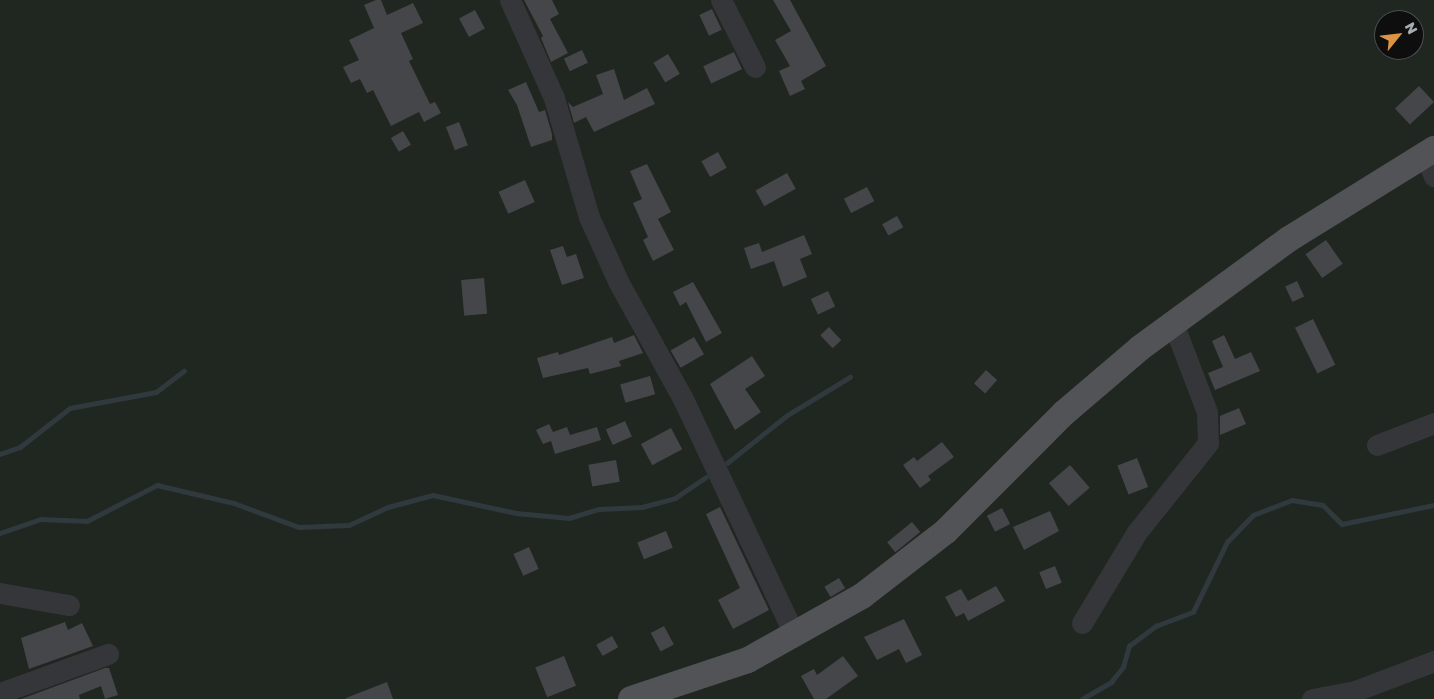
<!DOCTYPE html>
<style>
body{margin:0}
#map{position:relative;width:1434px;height:699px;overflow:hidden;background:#131314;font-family:"Golos Text",sans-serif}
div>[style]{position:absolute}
.green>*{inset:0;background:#202620}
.stream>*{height:4.5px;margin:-2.25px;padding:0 2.25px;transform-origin:2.25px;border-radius:2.25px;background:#30393d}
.building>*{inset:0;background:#454649;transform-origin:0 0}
.minor>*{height:21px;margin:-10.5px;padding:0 10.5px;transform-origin:10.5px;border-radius:10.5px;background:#343639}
.major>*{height:26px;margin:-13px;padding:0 13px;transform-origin:13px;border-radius:13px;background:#515357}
span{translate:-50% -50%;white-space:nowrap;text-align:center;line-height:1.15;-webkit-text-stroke:4.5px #0e0e0f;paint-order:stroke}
.north{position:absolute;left:1374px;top:10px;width:50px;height:50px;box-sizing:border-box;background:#0e0e0f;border:1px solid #4b4d51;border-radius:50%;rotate:61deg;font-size:14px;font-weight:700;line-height:20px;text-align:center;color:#a6acb3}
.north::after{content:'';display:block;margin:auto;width:18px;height:22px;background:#db9344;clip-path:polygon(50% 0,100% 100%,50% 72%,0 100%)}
</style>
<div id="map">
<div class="green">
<i style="clip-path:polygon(evenodd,0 0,1434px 0,1434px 699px,0 699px,0 0,1384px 20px,1414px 20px,1414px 50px,1384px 50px,1384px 20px)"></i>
</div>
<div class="stream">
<i style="left:0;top:454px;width:21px;rotate:-19deg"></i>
<i style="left:20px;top:447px;width:63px;rotate:-38deg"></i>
<i style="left:70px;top:408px;width:87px;rotate:-10.5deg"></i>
<i style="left:156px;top:392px;width:35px;rotate:-37deg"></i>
<i style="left:727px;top:463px;width:75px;rotate:-38.5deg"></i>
<i style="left:786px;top:416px;width:75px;rotate:-31.4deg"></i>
<i style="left:0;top:533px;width:43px;rotate:-18.9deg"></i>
<i style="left:41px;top:519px;width:46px;rotate:2.5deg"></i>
<i style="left:87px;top:521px;width:79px;rotate:-27.2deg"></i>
<i style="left:157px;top:485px;width:79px;rotate:13.2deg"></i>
<i style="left:234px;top:503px;width:69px;rotate:20.3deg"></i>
<i style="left:299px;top:527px;width:50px;rotate:-2.3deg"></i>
<i style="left:349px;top:525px;width:43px;rotate:-24.8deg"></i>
<i style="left:388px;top:507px;width:47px;rotate:-14.9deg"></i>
<i style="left:433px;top:495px;width:85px;rotate:12.2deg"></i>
<i style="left:516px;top:513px;width:53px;rotate:5.4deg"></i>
<i style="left:569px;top:518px;width:31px;rotate:-17deg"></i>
<i style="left:599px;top:509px;width:43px;rotate:-2.7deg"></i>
<i style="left:642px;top:507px;width:34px;rotate:-15deg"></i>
<i style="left:675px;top:498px;width:37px;rotate:-34deg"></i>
<i style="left:1082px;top:699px;width:34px;rotate:-30deg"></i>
<i style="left:1111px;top:682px;width:19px;rotate:-51deg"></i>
<i style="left:1123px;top:667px;width:22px;rotate:-74deg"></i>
<i style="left:1129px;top:646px;width:34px;rotate:-37deg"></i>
<i style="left:1156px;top:626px;width:40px;rotate:-21deg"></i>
<i style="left:1193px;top:612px;width:78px;rotate:-64.1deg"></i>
<i style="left:1227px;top:542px;width:37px;rotate:-46deg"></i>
<i style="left:1253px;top:515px;width:42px;rotate:-21deg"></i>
<i style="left:1292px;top:500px;width:31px;rotate:9deg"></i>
<i style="left:1323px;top:505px;width:27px;rotate:45deg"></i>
<i style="left:1342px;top:524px;width:94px;rotate:-11.7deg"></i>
</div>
<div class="building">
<i style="clip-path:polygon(376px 0,381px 0,387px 15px,413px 3px,423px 23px,401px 33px,413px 59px,409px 61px,430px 104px,435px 102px,441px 113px,424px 122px,419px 112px,391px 126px,373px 90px,367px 93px,360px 79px,351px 83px,343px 67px,359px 60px,349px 40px,374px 28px,364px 5px)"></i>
<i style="clip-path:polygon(524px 0,552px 0,559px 14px,550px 19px,568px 53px,551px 62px,541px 38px,543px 36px)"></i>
<i style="clip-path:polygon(773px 0,790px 0,826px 66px,801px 81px,805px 89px,790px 96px,779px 71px,790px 66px,775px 40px,791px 31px)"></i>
<i style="left:712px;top:9px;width:23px;height:14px;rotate:65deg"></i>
<i style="left:475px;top:10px;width:21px;height:18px;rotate:62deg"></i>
<i style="left:582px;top:50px;width:14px;height:20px;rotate:65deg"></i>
<i style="left:734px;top:52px;width:19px;height:34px;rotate:65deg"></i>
<i style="left:668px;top:54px;width:23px;height:17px;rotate:59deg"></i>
<i style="clip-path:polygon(614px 69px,624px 100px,647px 88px,655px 104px,594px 132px,586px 117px,574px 123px,568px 102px,573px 107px,603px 94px,596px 75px)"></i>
<i style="clip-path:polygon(526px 82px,539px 112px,545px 110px,552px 134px,552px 140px,531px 147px,517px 105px,508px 90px)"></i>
<i style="left:1419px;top:86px;width:22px;height:33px;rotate:47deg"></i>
<i style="left:459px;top:122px;width:25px;height:14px;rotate:69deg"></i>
<i style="left:403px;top:131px;width:16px;height:14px;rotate:60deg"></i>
<i style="left:718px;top:152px;width:18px;height:19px;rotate:61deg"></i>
<i style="clip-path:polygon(647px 164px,671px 212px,658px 219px,674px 250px,653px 261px,643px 240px,648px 237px,633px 203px,642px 199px,630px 171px)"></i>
<i style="left:787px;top:173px;width:18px;height:36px;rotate:61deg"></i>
<i style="left:525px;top:180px;width:24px;height:29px;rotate:66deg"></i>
<i style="left:867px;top:187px;width:16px;height:26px;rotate:63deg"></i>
<i style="left:897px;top:216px;width:13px;height:17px;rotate:61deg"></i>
<i style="clip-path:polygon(804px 235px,812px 254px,800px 259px,807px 277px,783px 287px,774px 261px,751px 269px,744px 248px,759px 243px,762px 252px)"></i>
<i style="left:1326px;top:240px;width:29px;height:25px;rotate:55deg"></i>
<i style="clip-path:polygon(563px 246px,567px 257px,576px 254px,584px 278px,562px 285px,550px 250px)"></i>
<i style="left:484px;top:278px;width:36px;height:23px;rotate:85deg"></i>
<i style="left:1297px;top:281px;width:17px;height:13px;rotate:65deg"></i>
<i style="clip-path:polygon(693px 282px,722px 333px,706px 342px,686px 302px,680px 306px,673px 292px)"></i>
<i style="left:828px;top:291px;width:17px;height:19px;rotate:65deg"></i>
<i style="left:1313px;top:319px;width:51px;height:20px;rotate:64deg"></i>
<i style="left:829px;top:327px;width:18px;height:12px;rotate:47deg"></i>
<i style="clip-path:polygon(634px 335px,643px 353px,619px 361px,621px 366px,590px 374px,588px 368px,543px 378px,537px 358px,558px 352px,559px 355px,612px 337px,614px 343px)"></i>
<i style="clip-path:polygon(1224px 335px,1235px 359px,1251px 352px,1260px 371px,1215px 390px,1208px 373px,1223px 367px,1212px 341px)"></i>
<i style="left:694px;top:337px;width:20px;height:27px;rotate:60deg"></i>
<i style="clip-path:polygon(752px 356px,765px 376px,745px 389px,761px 412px,735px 430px,710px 384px)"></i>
<i style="left:986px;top:370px;width:15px;height:18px;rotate:42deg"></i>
<i style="left:650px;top:376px;width:19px;height:31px;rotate:74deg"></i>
<i style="clip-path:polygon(1239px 408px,1246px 424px,1220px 435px,1220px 416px)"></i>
<i style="left:625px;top:421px;width:17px;height:21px;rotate:66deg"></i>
<i style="clip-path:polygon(549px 424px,553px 432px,567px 427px,570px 435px,597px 427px,601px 440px,555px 454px,551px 441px,543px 444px,536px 430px)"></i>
<i style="left:671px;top:428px;width:24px;height:34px;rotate:62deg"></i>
<i style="clip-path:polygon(942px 442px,954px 457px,928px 476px,931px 480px,920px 488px,903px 465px,914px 457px,917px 461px)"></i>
<i style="left:1137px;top:458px;width:31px;height:21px;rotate:69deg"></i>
<i style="left:616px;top:460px;width:22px;height:28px;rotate:80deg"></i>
<i style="left:1070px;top:465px;width:30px;height:28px;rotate:49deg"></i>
<i style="clip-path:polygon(720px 507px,769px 610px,733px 629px,718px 600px,740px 588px,706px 514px)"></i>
<i style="left:1002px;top:508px;width:18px;height:17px;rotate:63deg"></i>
<i style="clip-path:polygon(1050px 511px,1059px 531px,1024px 550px,1013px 527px)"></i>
<i style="left:912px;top:522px;width:13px;height:32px;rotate:51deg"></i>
<i style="left:666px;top:531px;width:18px;height:31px;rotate:68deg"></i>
<i style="left:529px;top:547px;width:24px;height:17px;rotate:66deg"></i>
<i style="left:1055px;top:566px;width:18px;height:17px;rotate:68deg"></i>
<i style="left:839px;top:578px;width:12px;height:17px;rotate:59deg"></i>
<i style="clip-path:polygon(996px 586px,1005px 601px,968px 621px,964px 613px,956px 617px,945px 597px,961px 589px,968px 601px)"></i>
<i style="clip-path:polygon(904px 619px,922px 655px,906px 663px,899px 649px,877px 660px,864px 637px)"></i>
<i style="clip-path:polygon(65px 622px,68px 630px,82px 623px,93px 646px,29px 669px,21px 638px)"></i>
<i style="left:664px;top:626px;width:21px;height:15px;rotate:62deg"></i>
<i style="left:612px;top:636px;width:13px;height:18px;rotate:61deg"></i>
<i style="left:564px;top:656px;width:32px;height:31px;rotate:68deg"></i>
<i style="clip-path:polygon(843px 656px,858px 676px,826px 699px,814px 699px,801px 676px,814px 669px,817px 675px)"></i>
<i style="clip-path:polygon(105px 668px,109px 668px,118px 695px,105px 699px,101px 686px,79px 695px,80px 699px,21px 699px)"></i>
<i style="clip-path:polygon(387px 682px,393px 699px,346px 699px,346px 698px)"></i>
</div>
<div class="minor">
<i style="left:510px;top:0;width:107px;rotate:65.8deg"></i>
<i style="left:554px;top:98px;width:124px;rotate:73.6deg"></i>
<i style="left:589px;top:217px;width:72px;rotate:65.6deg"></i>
<i style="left:619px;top:283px;width:132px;rotate:61.1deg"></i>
<i style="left:683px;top:399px;width:262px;rotate:64.7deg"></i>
<i style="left:721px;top:0;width:75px;rotate:63.1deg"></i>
<i style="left:1425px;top:154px;width:24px;rotate:68deg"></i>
<i style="left:1377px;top:445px;width:61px;rotate:-21.1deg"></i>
<i style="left:0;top:593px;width:70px;rotate:9.9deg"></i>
<i style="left:1082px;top:623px;width:106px;rotate:-58.9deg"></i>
<i style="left:1137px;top:532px;width:114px;rotate:-51.4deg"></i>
<i style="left:1208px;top:443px;width:31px;rotate:-92deg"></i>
<i style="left:1207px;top:412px;width:95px;rotate:-110.9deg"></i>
<i style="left:0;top:693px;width:115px;rotate:-19.9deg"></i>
<i style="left:1312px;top:699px;width:44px;rotate:-10.5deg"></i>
<i style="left:1355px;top:691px;width:85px;rotate:-20.8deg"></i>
</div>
<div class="major">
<i style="left:631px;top:699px;width:123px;rotate:-18.4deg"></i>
<i style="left:748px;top:660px;width:131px;rotate:-29.3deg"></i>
<i style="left:862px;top:596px;width:106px;rotate:-37.7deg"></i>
<i style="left:946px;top:531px;width:167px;rotate:-45deg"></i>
<i style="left:1064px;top:413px;width:100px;rotate:-40.5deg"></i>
<i style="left:1140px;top:348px;width:185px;rotate:-36.2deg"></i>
<i style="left:1289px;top:239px;width:171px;rotate:-31.8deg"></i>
</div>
<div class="north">N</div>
</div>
